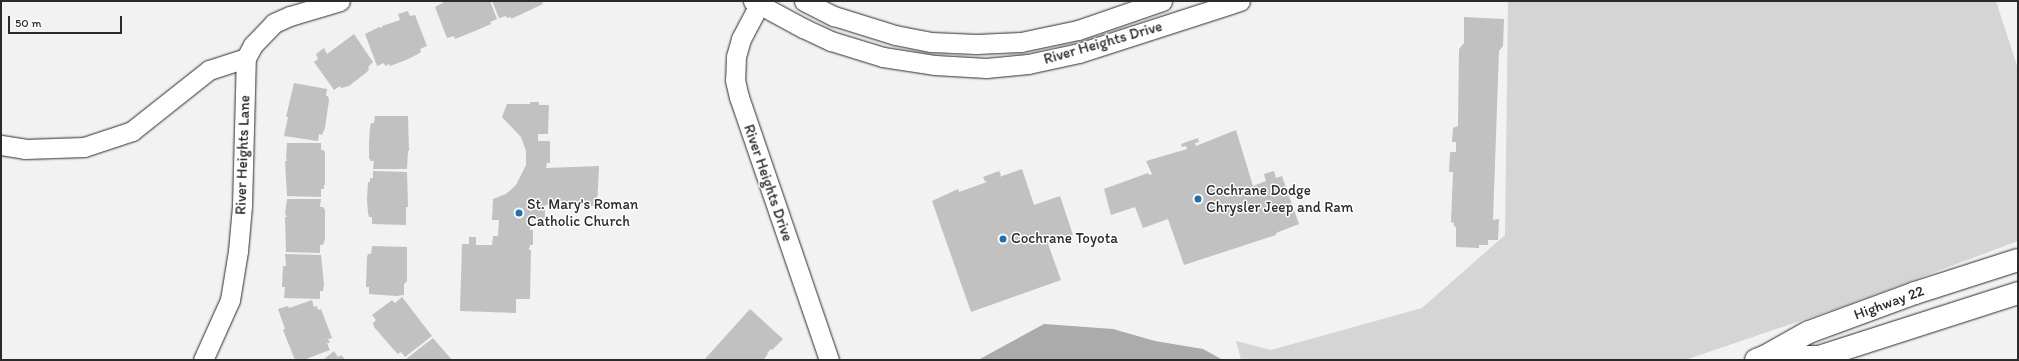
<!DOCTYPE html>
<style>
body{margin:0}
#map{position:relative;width:2019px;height:361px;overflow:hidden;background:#f2f2f2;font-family:Itim,sans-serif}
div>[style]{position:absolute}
.green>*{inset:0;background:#d5d5d5}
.water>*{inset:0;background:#ababab}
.building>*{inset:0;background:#c1c1c1}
.roads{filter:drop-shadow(0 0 1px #2b2b2b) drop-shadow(0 0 1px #2b2b2b)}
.minor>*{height:19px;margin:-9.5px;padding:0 9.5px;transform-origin:9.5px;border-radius:9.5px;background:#fff}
.major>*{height:22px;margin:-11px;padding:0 11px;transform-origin:11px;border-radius:11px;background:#fff}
.dots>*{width:11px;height:11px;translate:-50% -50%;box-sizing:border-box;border:2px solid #fff;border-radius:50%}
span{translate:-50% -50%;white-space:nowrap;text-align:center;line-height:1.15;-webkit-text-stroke:3px #fff;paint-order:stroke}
.street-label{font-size:15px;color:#2b2b2b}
.poi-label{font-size:15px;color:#2b2b2b}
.left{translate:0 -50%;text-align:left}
.frame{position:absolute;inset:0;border:2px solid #2b2b2b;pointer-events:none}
.scale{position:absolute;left:8px;top:16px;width:114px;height:18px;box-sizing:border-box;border:2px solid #2b2b2b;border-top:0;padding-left:5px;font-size:12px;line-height:14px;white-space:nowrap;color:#2b2b2b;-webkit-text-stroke:3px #fff;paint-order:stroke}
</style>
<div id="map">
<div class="green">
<i style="clip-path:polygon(1508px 1px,1996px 1px,2018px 69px,2018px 241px,1844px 306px,1685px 360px,1241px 360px,1236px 341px,1271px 350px,1422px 308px,1505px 235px)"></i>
</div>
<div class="water">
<i style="clip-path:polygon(1044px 324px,1113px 329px,1155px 341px,1203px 349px,1223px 360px,978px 360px)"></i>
</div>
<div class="building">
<i style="clip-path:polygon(446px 1px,490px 1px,497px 19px,490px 22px,491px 24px,475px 31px,455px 39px,454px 36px,447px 38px,435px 7px)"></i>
<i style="clip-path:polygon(492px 1px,542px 1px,543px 4px,511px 19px,511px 17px,507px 18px,506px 16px,499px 18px)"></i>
<i style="clip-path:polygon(408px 11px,410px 16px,415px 15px,427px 46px,420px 49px,421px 52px,418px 54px,406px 60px,390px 66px,389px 64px,385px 66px,384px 63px,377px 66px,365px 34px,379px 27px,382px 28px,382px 26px,400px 20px,398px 14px)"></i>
<i style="clip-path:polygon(1464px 17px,1504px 19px,1503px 46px,1499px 51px,1493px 220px,1499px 219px,1498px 240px,1488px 240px,1488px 245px,1479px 245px,1479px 248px,1456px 247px,1456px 227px,1454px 226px,1454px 223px,1451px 222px,1453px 172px,1449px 172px,1450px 152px,1456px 152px,1456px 142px,1452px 142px,1453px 128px,1458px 126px,1459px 49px,1464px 43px)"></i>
<i style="clip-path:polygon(354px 34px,373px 62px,368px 67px,369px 69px,367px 72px,349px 86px,341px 88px,340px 86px,334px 90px,314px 62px,318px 59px,316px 54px,324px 48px,327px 54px)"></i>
<i style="clip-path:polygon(294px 83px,327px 89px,326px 96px,328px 96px,329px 100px,325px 128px,322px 135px,319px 134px,318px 141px,284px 136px,288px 117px,286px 117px)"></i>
<i style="clip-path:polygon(530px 102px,539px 102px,539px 105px,549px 105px,548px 134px,538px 134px,538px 141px,550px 141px,550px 163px,547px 163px,546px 168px,599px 166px,597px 206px,545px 205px,545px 221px,530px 220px,530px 230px,533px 230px,533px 245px,530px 245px,529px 250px,531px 250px,530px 299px,516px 299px,516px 313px,460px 311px,462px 244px,469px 244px,469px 237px,476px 237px,476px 245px,492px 245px,493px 236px,498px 236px,499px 220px,492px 220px,493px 199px,506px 194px,516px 185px,526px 165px,526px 151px,521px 137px,502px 117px,507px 104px,530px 104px)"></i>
<i style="clip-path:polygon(375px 116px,408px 116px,409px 151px,408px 151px,407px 169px,373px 169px,374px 161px,371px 161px,369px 158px,369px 144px,370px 127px,371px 123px,374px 123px)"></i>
<i style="clip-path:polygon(1236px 130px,1253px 186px,1266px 181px,1264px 174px,1274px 171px,1276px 178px,1282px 176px,1299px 224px,1276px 233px,1276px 235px,1184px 265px,1168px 219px,1143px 228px,1135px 207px,1111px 215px,1104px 189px,1148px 173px,1149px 175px,1152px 174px,1146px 161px,1187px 149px,1186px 146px,1182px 147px,1181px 144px,1198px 138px,1199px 142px,1195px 143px,1196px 146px)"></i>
<i style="clip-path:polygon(287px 143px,321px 143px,321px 150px,324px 150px,325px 154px,325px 185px,324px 185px,324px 189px,321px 189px,321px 197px,287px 196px,285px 161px,287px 161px,286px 158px)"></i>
<i style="clip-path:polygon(1022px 169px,1034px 205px,1060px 196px,1073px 235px,1048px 244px,1061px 280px,971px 312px,932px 201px,958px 189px,959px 192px,987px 182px,985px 181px,983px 177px,999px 171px,1001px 175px,999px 177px)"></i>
<i style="clip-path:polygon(373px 171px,407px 172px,408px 207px,406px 207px,406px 225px,372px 224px,372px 217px,369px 217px,368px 213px,367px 199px,368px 182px,370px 182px,370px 178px,373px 178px)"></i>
<i style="clip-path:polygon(287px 199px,321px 199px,320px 207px,323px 207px,325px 210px,325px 239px,323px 245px,320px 245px,320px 253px,286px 252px,285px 217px,287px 217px,285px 214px)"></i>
<i style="clip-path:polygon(372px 246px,407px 247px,407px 281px,404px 284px,404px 295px,396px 296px,369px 294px,369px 287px,366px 287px,367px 257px,368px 254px,371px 254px)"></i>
<i style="clip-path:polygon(285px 254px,321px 255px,324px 284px,323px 291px,320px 291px,320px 299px,284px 298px,285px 287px,282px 287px,283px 266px,286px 266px)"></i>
<i style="clip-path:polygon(402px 297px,432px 336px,405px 357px,401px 352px,398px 354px,393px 349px,374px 327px,373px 323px,376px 320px,372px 315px,392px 300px,395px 303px)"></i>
<i style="clip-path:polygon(312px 300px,314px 307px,317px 306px,318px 310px,321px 309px,331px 335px,332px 338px,328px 339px,330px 343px,327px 343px,330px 350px,306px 359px,307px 360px,295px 360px,283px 330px,285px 329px,278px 309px,288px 306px,289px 308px)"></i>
<i style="clip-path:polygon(750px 309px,783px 339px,772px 350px,771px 349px,767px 353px,768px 354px,763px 360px,704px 360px)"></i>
<i style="clip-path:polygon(433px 338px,452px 360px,407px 360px,406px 359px)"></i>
<i style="clip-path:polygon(334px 351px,338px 357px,341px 355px,346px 360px,323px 360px)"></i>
</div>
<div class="roads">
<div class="minor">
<i style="left:753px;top:1px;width:57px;rotate:28.4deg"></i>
<i style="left:803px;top:28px;width:31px;rotate:25deg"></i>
<i style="left:831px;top:41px;width:54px;rotate:17.1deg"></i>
<i style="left:883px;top:57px;width:53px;rotate:8.7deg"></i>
<i style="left:935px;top:65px;width:51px;rotate:3.4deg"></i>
<i style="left:986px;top:68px;width:42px;rotate:-5.4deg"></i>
<i style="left:1028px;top:64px;width:52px;rotate:-12.2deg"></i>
<i style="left:1079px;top:53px;width:169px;rotate:-17.9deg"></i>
<i style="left:761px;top:1px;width:43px;rotate:117.8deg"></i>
<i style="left:741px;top:39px;width:18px;rotate:106deg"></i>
<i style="left:736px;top:56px;width:24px;rotate:92deg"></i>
<i style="left:735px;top:80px;width:17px;rotate:77deg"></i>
<i style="left:739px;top:97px;width:278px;rotate:71.1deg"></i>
<i style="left:804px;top:1px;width:34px;rotate:27deg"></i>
<i style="left:834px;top:16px;width:64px;rotate:17.3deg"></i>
<i style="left:895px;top:35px;width:37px;rotate:11deg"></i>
<i style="left:931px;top:42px;width:45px;rotate:2.5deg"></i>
<i style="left:976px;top:44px;width:45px;rotate:-2.5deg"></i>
<i style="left:1021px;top:42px;width:58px;rotate:-11.9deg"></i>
<i style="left:1078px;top:30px;width:89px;rotate:-19deg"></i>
<i style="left:1px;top:145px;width:24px;rotate:9deg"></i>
<i style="left:25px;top:149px;width:59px;rotate:-1.9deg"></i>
<i style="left:84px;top:147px;width:51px;rotate:-18.4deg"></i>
<i style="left:132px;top:131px;width:98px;rotate:-38.4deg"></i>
<i style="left:209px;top:70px;width:39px;rotate:-18deg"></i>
<i style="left:203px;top:360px;width:66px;rotate:-65.8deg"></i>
<i style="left:230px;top:300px;width:50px;rotate:-80.7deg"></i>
<i style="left:238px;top:251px;width:45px;rotate:-84.9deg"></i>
<i style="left:242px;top:206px;width:148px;rotate:-88.5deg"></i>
<i style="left:246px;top:58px;width:15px;rotate:-62deg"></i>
<i style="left:253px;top:45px;width:30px;rotate:-46deg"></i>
<i style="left:274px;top:23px;width:17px;rotate:-24deg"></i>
<i style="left:290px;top:16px;width:52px;rotate:-16.7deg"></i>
</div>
<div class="major">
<i style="left:1766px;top:357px;width:53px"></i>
<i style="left:1819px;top:357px;width:209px;rotate:-17.8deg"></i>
<i style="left:1756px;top:360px;width:9px;rotate:-21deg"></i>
<i style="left:1764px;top:357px;width:51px;rotate:-29.1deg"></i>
<i style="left:1809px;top:332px;width:113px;rotate:-20.2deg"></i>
<i style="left:1915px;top:293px;width:108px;rotate:-17.8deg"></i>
</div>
</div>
<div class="dots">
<i style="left:1198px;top:199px;background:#1f6fb2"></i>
<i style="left:519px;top:213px;background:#1f6fb2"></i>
<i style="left:1003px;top:239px;background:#1f6fb2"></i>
</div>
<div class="street-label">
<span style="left:1103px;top:43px;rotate:-16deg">River Heights Drive</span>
<span style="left:243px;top:155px;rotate:-88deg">River Heights Lane</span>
<span style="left:768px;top:183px;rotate:71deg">River Heights Drive</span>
<span style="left:1889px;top:303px;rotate:-20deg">Highway 22</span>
</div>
<div class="poi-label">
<span class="left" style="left:1206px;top:199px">Cochrane Dodge<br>Chrysler Jeep and Ram</span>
<span class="left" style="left:527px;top:213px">St. Mary's Roman<br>Catholic Church</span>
<span class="left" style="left:1011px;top:239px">Cochrane Toyota</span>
</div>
<div class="frame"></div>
<div class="scale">50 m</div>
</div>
